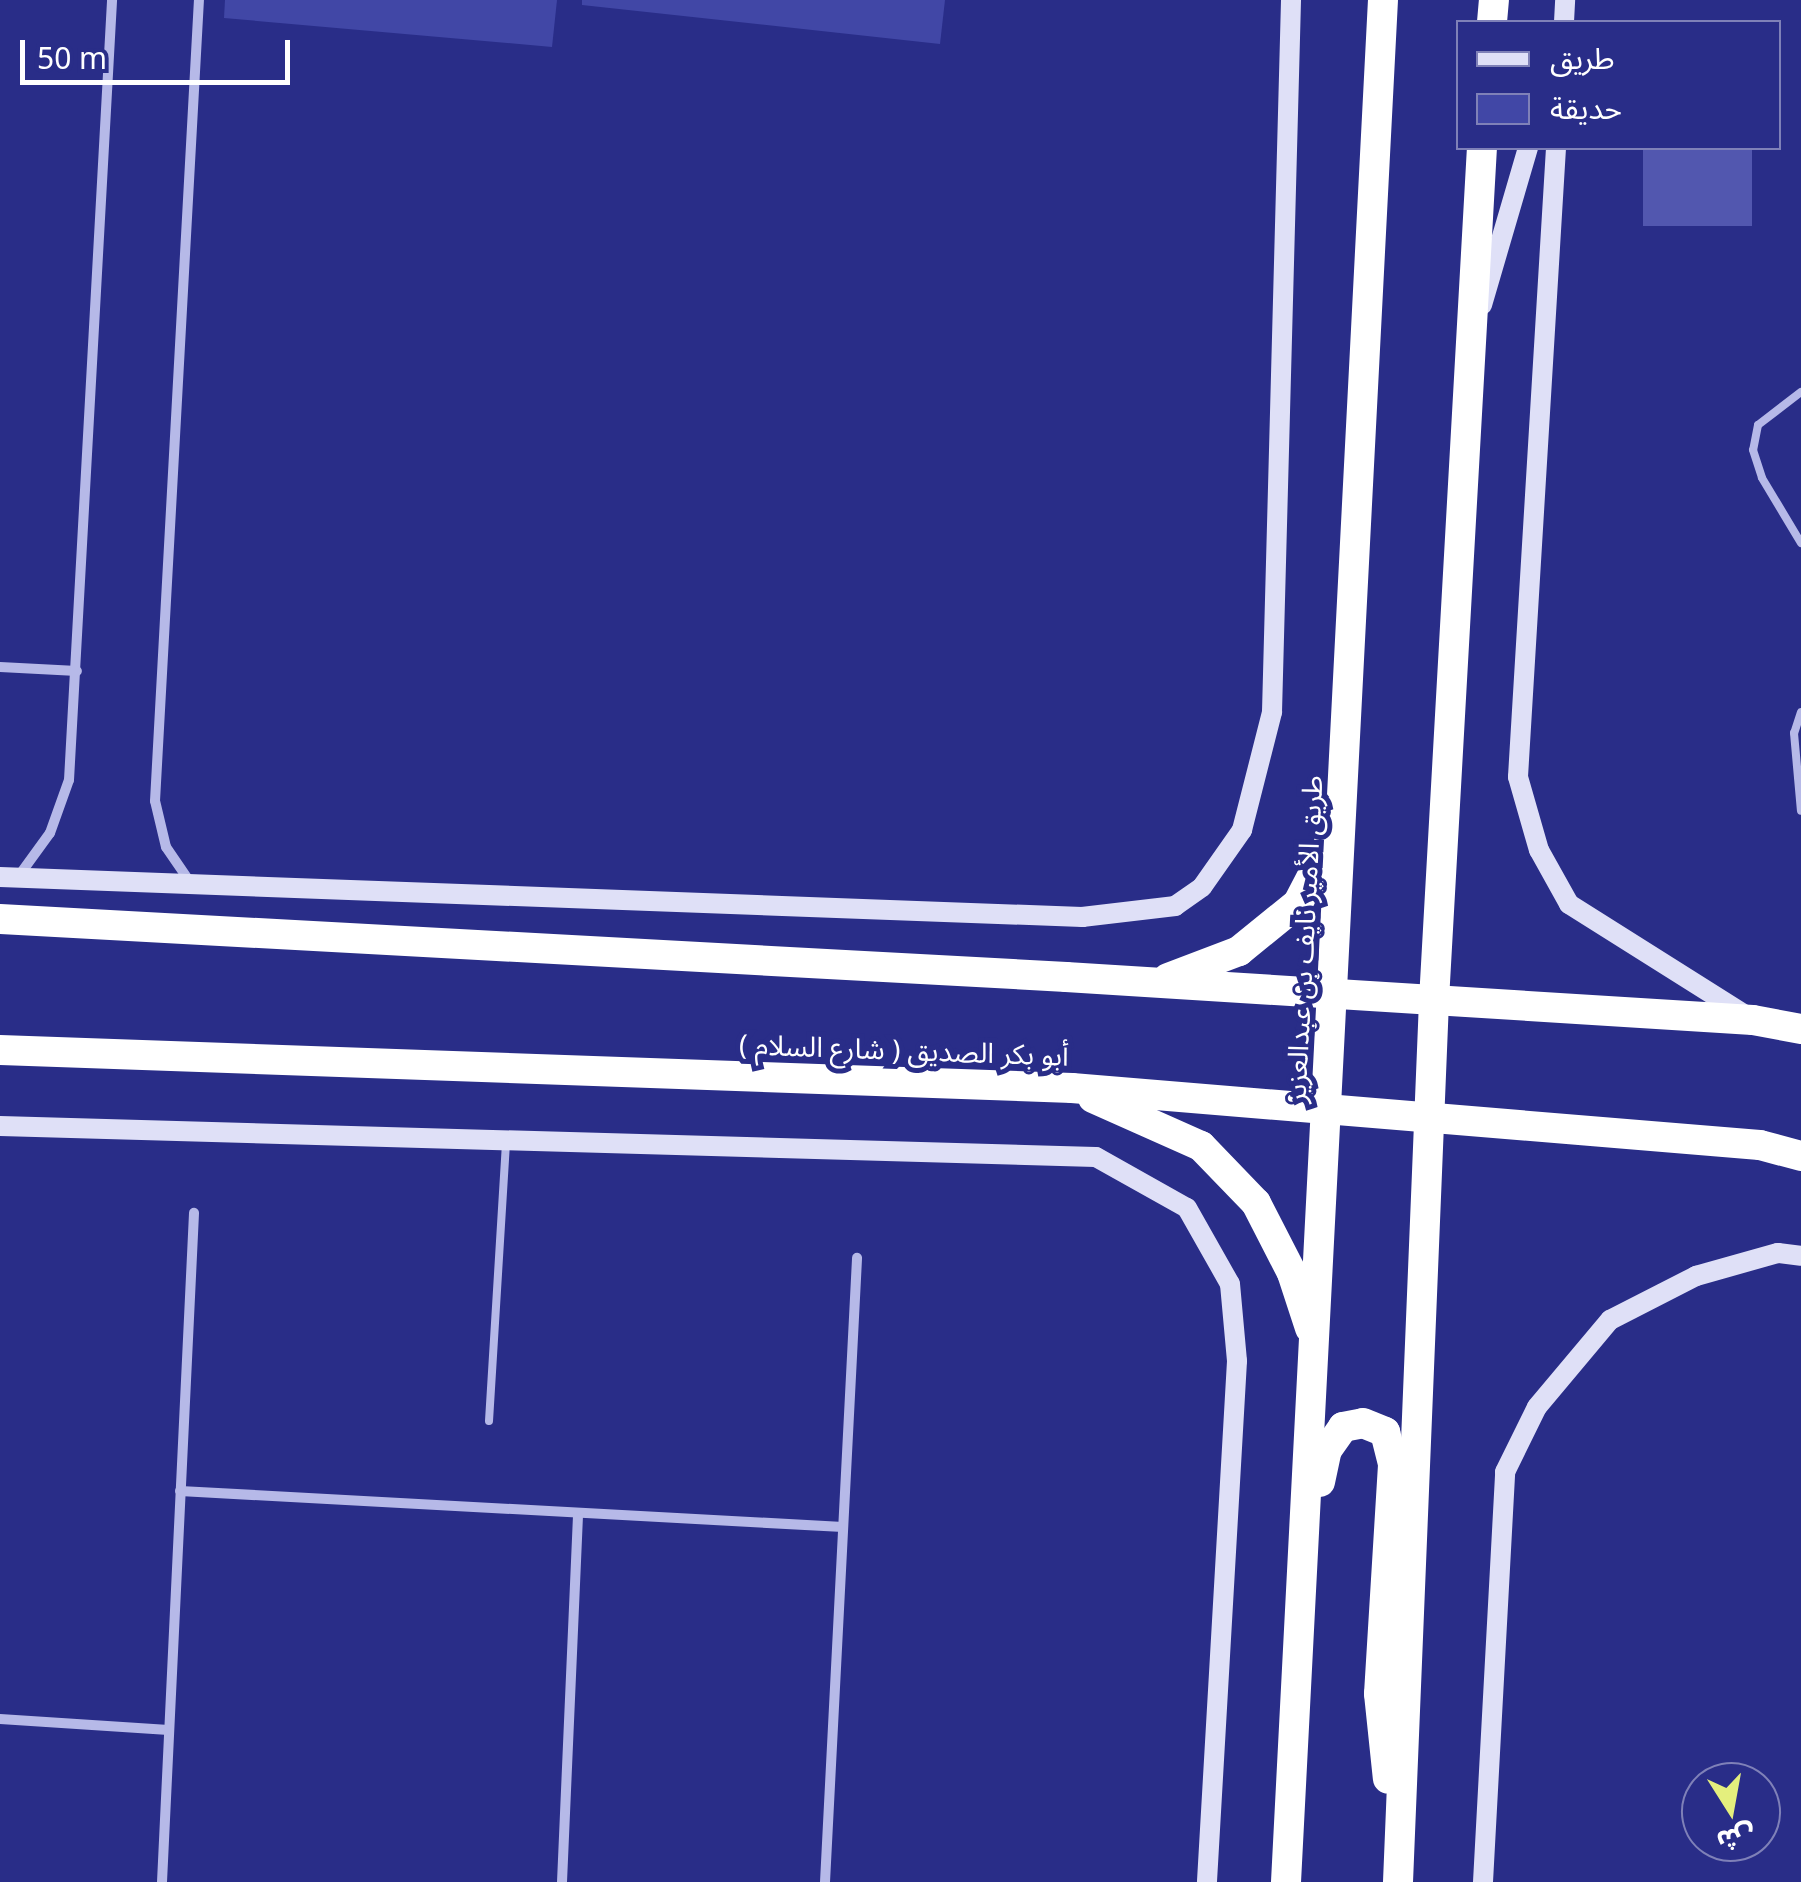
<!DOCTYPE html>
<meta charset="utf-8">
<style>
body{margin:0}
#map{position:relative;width:1801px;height:1882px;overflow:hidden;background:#292d88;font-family:"Noto Sans","Noto Sans Arabic",sans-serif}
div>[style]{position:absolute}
.green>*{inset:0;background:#4147a6}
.building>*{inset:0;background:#5257af;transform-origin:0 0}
.lane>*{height:8px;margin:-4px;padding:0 4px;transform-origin:4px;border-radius:4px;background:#b6b9e8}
.street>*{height:10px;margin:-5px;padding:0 5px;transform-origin:5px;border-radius:5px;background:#b6b9e8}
.secondary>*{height:20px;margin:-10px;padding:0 10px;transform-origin:10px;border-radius:10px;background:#dfe0f7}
.highway>*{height:30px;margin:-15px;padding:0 15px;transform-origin:15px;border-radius:15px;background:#fff}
span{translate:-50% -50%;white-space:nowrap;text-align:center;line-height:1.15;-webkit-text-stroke:10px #292d88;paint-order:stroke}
.street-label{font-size:28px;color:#fff}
.legend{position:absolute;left:1456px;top:20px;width:325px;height:130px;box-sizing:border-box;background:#292d88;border:2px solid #7f81b8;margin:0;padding:12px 18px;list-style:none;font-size:30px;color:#fff}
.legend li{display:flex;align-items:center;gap:20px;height:50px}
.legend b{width:50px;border:2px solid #7f81b8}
.north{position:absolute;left:1681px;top:1762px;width:100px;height:100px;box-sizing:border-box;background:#292d88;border:2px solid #7f81b8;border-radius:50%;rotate:169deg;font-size:28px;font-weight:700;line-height:40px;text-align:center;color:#fff}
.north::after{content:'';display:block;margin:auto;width:35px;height:45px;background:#e4ef7d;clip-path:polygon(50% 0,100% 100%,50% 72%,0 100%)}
.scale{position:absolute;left:20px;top:40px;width:270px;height:45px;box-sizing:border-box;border:5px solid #fff;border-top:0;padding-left:12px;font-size:30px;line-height:35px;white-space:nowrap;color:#fff;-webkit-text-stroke:8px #292d88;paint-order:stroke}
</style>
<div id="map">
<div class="green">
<i style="clip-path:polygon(225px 0,557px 0,552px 47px,224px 18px)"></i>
<i style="clip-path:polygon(582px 0,945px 0,940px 44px,582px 5px)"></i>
</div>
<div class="building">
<i style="left:1643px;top:148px;width:109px;height:78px"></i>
</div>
<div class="lane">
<i style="left:1801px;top:392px;width:54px;rotate:142.5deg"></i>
<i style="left:1758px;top:425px;width:25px;rotate:101deg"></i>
<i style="left:1753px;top:450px;width:29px;rotate:72deg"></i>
<i style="left:1762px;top:478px;width:76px;rotate:59deg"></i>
<i style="left:1801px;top:712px;width:22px;rotate:108deg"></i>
<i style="left:1794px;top:733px;width:78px;rotate:84.9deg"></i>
<i style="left:489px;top:1421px;width:281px;rotate:-86.5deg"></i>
</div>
<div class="street">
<i style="left:0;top:667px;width:77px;rotate:3deg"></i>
<i style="left:18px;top:877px;width:54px;rotate:-54deg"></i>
<i style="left:50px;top:833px;width:56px;rotate:-70.3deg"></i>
<i style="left:69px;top:780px;width:781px;rotate:-86.84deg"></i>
<i style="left:190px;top:882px;width:42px;rotate:-124.4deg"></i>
<i style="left:166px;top:847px;width:47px;rotate:-103.4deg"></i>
<i style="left:155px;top:801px;width:802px;rotate:-86.86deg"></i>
<i style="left:180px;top:1491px;width:664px;rotate:3.11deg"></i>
<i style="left:0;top:1719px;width:169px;rotate:3.7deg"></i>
<i style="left:162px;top:1882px;width:670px;rotate:-87.26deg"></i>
<i style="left:562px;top:1882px;width:369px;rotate:-87.5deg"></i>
<i style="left:825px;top:1882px;width:625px;rotate:-87.06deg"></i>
</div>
<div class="secondary">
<i style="left:1564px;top:22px;width:22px;rotate:-87deg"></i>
<i style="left:1556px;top:148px;width:630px;rotate:93.46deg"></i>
<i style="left:1518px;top:777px;width:76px;rotate:74deg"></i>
<i style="left:1539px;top:850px;width:62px;rotate:60.9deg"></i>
<i style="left:1569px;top:904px;width:210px;rotate:32.2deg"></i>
<i style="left:1482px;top:305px;width:164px;rotate:-73.7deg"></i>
<i style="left:0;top:877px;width:1083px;rotate:2.12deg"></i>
<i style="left:1082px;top:917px;width:94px;rotate:-6.7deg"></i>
<i style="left:1175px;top:906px;width:33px;rotate:-35deg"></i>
<i style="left:1202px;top:887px;width:70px;rotate:-54.9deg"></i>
<i style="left:1242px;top:830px;width:122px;rotate:-75.7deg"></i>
<i style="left:1272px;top:712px;width:712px;rotate:-88.47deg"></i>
<i style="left:0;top:1126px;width:1096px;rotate:1.62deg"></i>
<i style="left:1096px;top:1157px;width:104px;rotate:29.3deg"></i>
<i style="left:1187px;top:1208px;width:87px;rotate:60.5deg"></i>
<i style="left:1230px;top:1284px;width:77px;rotate:84.8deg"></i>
<i style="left:1237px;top:1361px;width:522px;rotate:93.3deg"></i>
<i style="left:1483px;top:1882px;width:411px;rotate:-86.9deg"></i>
<i style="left:1505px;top:1472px;width:72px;rotate:-63.8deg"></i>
<i style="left:1537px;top:1407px;width:114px;rotate:-50deg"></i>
<i style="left:1610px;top:1320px;width:97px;rotate:-27.1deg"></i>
<i style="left:1696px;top:1276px;width:85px;rotate:-15.7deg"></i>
<i style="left:1778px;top:1253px;width:23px;rotate:7deg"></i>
</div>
<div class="highway">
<i style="left:1492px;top:22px;width:22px;rotate:-85deg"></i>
<i style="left:0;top:919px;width:1068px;rotate:3.11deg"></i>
<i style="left:1066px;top:977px;width:688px;rotate:3.58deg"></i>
<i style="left:1753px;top:1020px;width:49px;rotate:10.6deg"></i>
<i style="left:1168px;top:978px;width:76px;rotate:-20.8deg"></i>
<i style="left:1239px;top:951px;width:76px;rotate:-39.1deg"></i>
<i style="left:1298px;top:903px;width:82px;rotate:-62.5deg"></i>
<i style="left:0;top:1050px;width:1073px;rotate:2.03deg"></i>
<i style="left:1072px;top:1088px;width:690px;rotate:4.74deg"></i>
<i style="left:1760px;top:1145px;width:42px;rotate:15deg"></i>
<i style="left:1093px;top:1098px;width:118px;rotate:24deg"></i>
<i style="left:1201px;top:1146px;width:79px;rotate:46deg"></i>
<i style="left:1256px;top:1203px;width:79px;rotate:62.8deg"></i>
<i style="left:1292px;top:1273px;width:58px;rotate:71.9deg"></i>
<i style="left:1320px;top:1482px;width:33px;rotate:-78deg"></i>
<i style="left:1327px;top:1450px;width:28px;rotate:-55deg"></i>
<i style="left:1343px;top:1427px;width:20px;rotate:-11deg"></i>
<i style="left:1363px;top:1423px;width:24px;rotate:22deg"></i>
<i style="left:1385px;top:1432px;width:34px;rotate:76deg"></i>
<i style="left:1393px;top:1465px;width:229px;rotate:93.5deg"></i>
<i style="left:1379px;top:1694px;width:85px;rotate:84deg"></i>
<i style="left:1286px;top:1882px;width:1884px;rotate:-87.05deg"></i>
<i style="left:1398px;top:1882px;width:883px;rotate:-87.66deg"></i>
<i style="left:1434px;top:1000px;width:853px;rotate:-86.78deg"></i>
</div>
<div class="street-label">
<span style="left:1303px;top:939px;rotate:-87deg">طريق الأمير نايف بن عبدالعزيز</span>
<span style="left:904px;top:1049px;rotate:2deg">( شارع السلام ) أبو بكر الصديق</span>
</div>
<ul class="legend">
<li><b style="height:12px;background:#dfe0f7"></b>طريق</li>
<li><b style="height:28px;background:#4147a6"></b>حديقة</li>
</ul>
<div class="north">ش</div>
<div class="scale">50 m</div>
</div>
